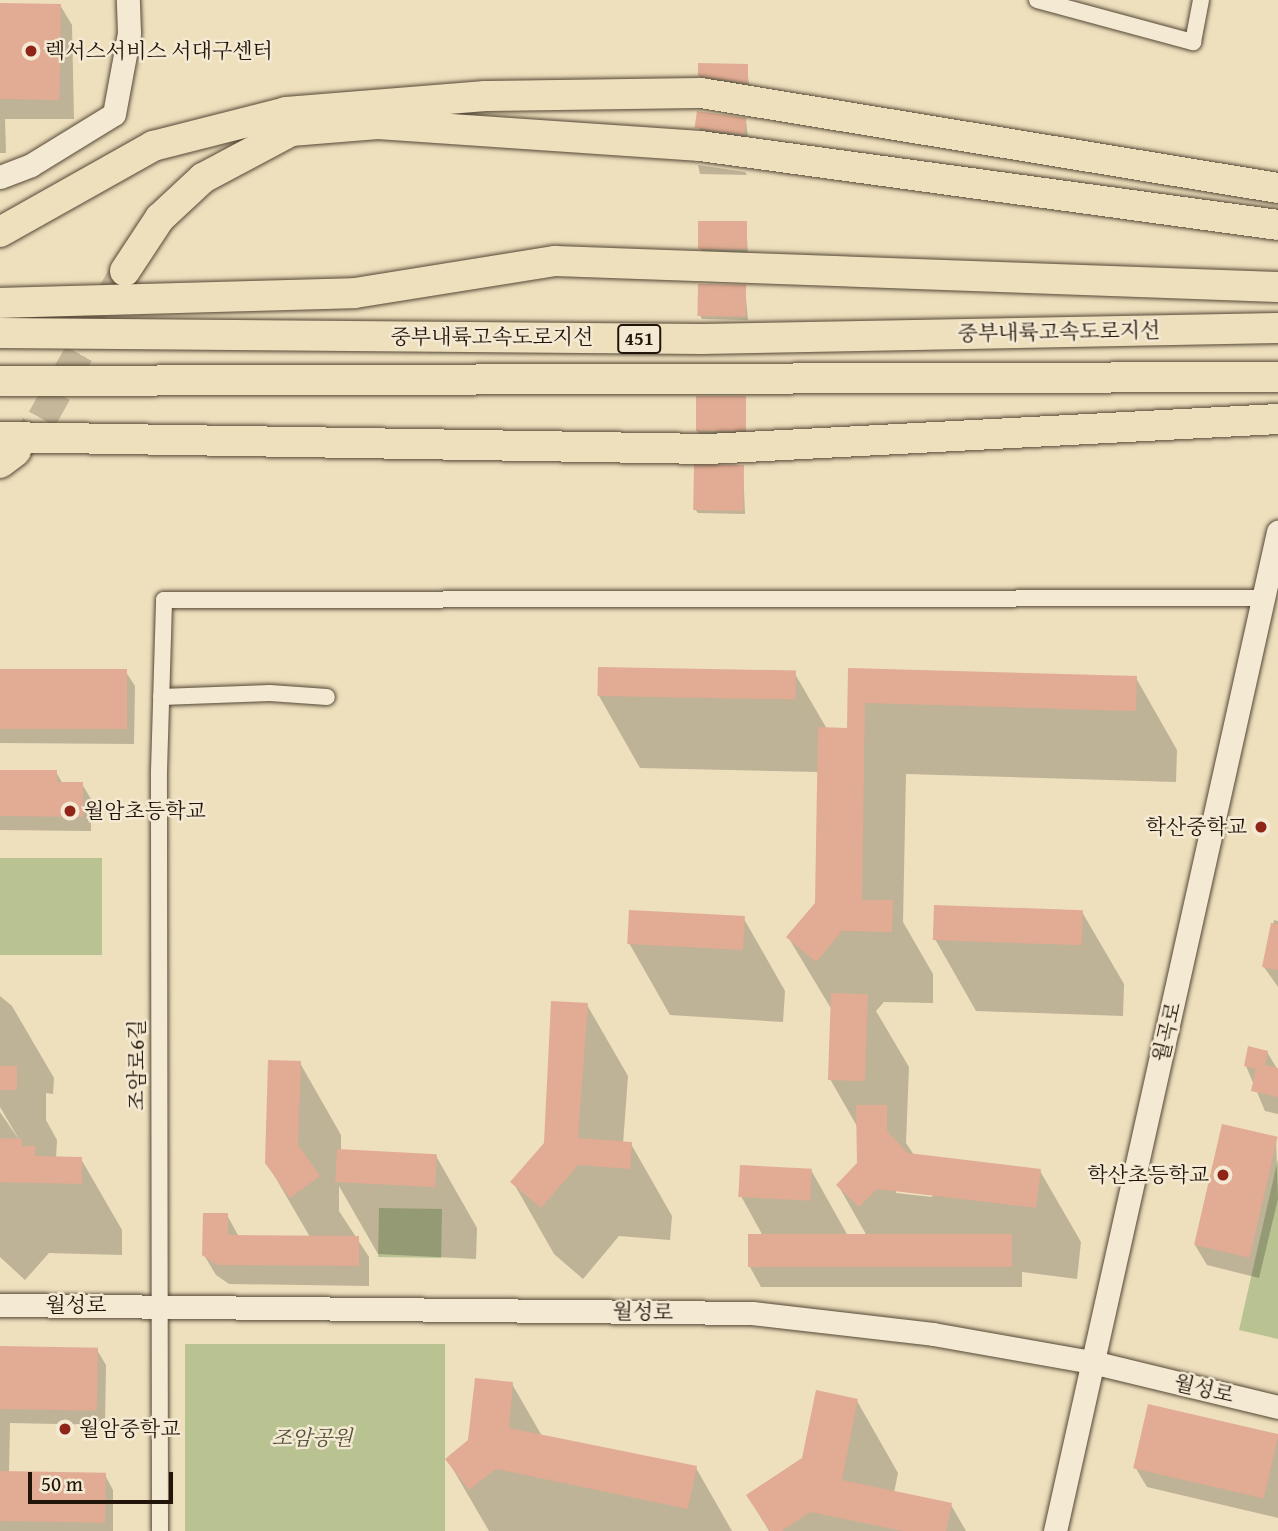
<!DOCTYPE html>
<meta charset="utf-8">
<style>
body{margin:0}
#map{position:relative;width:1278px;height:1531px;overflow:hidden;background:#eedfbd;font-family:"Gentium Book Plus","Noto Serif KR",serif}
div>[style]{position:absolute}
.green>*{inset:0;background:#b9c291;transform-origin:0 0}
.shadow>*{inset:0;background:#0003}
.building>*{inset:0;background:#e1ac93;transform-origin:0 0}
.highway-tunnel>*{height:30px;margin-top:-15px;transform-origin:0;background:repeating-linear-gradient(90deg,#c5b799 0 30px,transparent 0 45px)}
.roads{filter:drop-shadow(0 0 2px #544836) drop-shadow(0 0 2px #544836)}
.street>*{height:16px;margin:-8px;padding:0 8px;transform-origin:8px;border-radius:8px;background:#f4ead4}
.secondary>*{height:23px;margin:-11.5px;padding:0 11.5px;transform-origin:11.5px;border-radius:11.5px;background:#f4ead4}
.highway>*{height:30px;margin:-15px;padding:0 15px;transform-origin:15px;border-radius:15px;background:#eedfbd}
.dots>*{width:19px;height:19px;translate:-50% -50%;box-sizing:border-box;border:4px solid #f4ead4;border-radius:50%}
span{translate:-50% -50%;white-space:nowrap;text-align:center;line-height:1.15;-webkit-text-stroke:5px #f4ead4;paint-order:stroke}
.shield-label span{padding:2px 5px;background:#f4ead4;border:2px solid;border-radius:5px;-webkit-text-stroke-width:0}
.shield-label{font-size:19px;color:#211509;font-weight:700}
.poi-label{font-size:21px;color:#211509}
.left{translate:0 -50%;text-align:left}
.right{translate:-100% -50%;text-align:right}
.street-label{font-size:21px;color:#211509}
.park-label{font-size:21px;color:#565239;font-style:italic}
.scale{position:absolute;left:28px;top:1472px;width:145px;height:32px;box-sizing:border-box;border:4px solid #211509;border-top:0;padding-left:9px;font-size:21px;line-height:24px;white-space:nowrap;color:#211509;-webkit-text-stroke:5px #f4ead4;paint-order:stroke}
</style>
<div id="map">
<div class="green">
<i style="left:0;top:858px;width:102px;height:97px"></i>
<i style="clip-path:polygon(1278px 1159px,1278px 1339px,1239px 1330px)"></i>
<i style="left:379px;top:1208px;width:63px;height:49px;rotate:1deg"></i>
<i style="left:185px;top:1344px;width:260px;height:187px"></i>
</div>
<div class="shadow">
<i style="clip-path:polygon(0 5px,60px 5px,72px 25px,74px 119px,5px 119px,6px 153px,0 153px)"></i>
<i style="clip-path:polygon(747px 66px,749px 86px,702px 79px,699px 75px)"></i>
<i style="clip-path:polygon(746px 120px,748px 138px,701px 132px,699px 128px)"></i>
<i style="clip-path:polygon(698px 165px,745px 172px,747px 175px,700px 174px)"></i>
<i style="clip-path:polygon(746px 223px,748px 254px,702px 252px,700px 248px)"></i>
<i style="clip-path:polygon(745px 287px,748px 320px,702px 319px,700px 315px)"></i>
<i style="clip-path:polygon(745px 398px,746px 433px,699px 435px,697px 431px)"></i>
<i style="clip-path:polygon(743px 466px,745px 514px,698px 513px,695px 509px)"></i>
<i style="clip-path:polygon(evenodd,850px 670px,1136px 678px,1177px 750px,1176px 782px,906px 774px,903px 922px,933px 974px,933px 1003px,884px 1002px,876px 1011px,909px 1067px,906px 1143px,914px 1155px,1040px 1171px,1081px 1242px,1077px 1279px,1022px 1272px,1022px 1287px,761px 1287px,750px 1267px,763px 1236px,741px 1196px,811px 1170px,848px 1236px,867px 1236px,838px 1185px,859px 1164px,858px 1128px,830px 1079px,832px 1010px,788px 937px,817px 903px,819px 772px,640px 768px,599px 696px,795px 674px,827px 729px,849px 729px,850px 670px,896px 1189px,933px 1194px,932px 1197px,896px 1193px,896px 1189px)"></i>
<i style="clip-path:polygon(0 671px,126px 672px,135px 686px,134px 744px,0 743px)"></i>
<i style="clip-path:polygon(0 771px,56px 772px,63px 784px,82px 784px,91px 799px,91px 831px,0 830px)"></i>
<i style="clip-path:polygon(1082px 912px,1124px 984px,1123px 1016px,976px 1011px,935px 939px)"></i>
<i style="clip-path:polygon(744px 919px,785px 991px,783px 1022px,670px 1015px,629px 943px)"></i>
<i style="clip-path:polygon(1274px 920px,1278px 921px,1278px 987px,1264px 967px)"></i>
<i style="clip-path:polygon(0 996px,12px 1006px,54px 1078px,53px 1094px,46px 1093px,46px 1120px,57px 1140px,56px 1158px,81px 1159px,122px 1230px,122px 1255px,49px 1253px,25px 1280px,0 1257px,0 1112px,20px 1141px,0 1107px)"></i>
<i style="clip-path:polygon(587px 1005px,628px 1076px,623px 1144px,631px 1144px,672px 1216px,670px 1240px,619px 1236px,583px 1279px,554px 1254px,513px 1182px,546px 1143px)"></i>
<i style="clip-path:polygon(1267px 1052px,1278px 1070px,1278px 1114px,1265px 1111px,1246px 1066px)"></i>
<i style="clip-path:polygon(300px 1063px,341px 1135px,341px 1151px,436px 1156px,477px 1228px,476px 1259px,378px 1254px,339px 1186px,339px 1211px,369px 1257px,369px 1286px,229px 1284px,216px 1275px,204px 1255px,227px 1215px,239px 1237px,310px 1237px,267px 1163px)"></i>
<i style="clip-path:polygon(1276px 1139px,1278px 1199px,1259px 1278px,1207px 1265px,1195px 1245px)"></i>
<i style="clip-path:polygon(0 1348px,97px 1350px,106px 1365px,105px 1425px,10px 1423px,9px 1473px,105px 1475px,113px 1490px,113px 1531px,0 1531px)"></i>
<i style="clip-path:polygon(512px 1384px,542px 1436px,696px 1468px,732px 1531px,489px 1531px,447px 1459px,470px 1441px)"></i>
<i style="clip-path:polygon(857px 1401px,898px 1473px,894px 1493px,951px 1505px,966px 1531px,769px 1531px,748px 1496px,803px 1459px)"></i>
<i style="clip-path:polygon(1278px 1436px,1278px 1518px,1147px 1487px,1135px 1467px)"></i>
</div>
<div class="building">
<i style="left:0;top:3px;width:61px;height:96px;rotate:1deg"></i>
<i style="clip-path:polygon(698px 63px,748px 64px,748px 83px,698px 76px)"></i>
<i style="left:697px;top:111px;width:50px;height:17px;rotate:8deg"></i>
<i style="left:698px;top:221px;width:49px;height:28px"></i>
<i style="left:698px;top:284px;width:48px;height:32px;rotate:1deg"></i>
<i style="left:696px;top:396px;width:50px;height:35px"></i>
<i style="left:744px;top:465px;width:46px;height:50px;rotate:91deg"></i>
<i style="left:598px;top:667px;width:198px;height:29px;rotate:1deg"></i>
<i style="clip-path:polygon(848px 668px,1137px 676px,1136px 711px,865px 703px,862px 900px,893px 900px,892px 932px,842px 931px,816px 962px,786px 937px,815px 903px,818px 727px,847px 728px)"></i>
<i style="left:0;top:669px;width:127px;height:60px"></i>
<i style="clip-path:polygon(0 770px,57px 770px,57px 782px,83px 782px,83px 817px,0 816px)"></i>
<i style="left:934px;top:905px;width:149px;height:35px;rotate:2deg"></i>
<i style="left:629px;top:910px;width:116px;height:34px;rotate:3deg"></i>
<i style="clip-path:polygon(1271px 923px,1278px 924px,1278px 970px,1262px 967px)"></i>
<i style="left:831px;top:993px;width:37px;height:87px;rotate:2deg"></i>
<i style="clip-path:polygon(551px 1001px,588px 1003px,578px 1138px,632px 1142px,630px 1169px,578px 1165px,541px 1208px,510px 1182px,544px 1143px)"></i>
<i style="clip-path:polygon(1248px 1046px,1268px 1051px,1265px 1065px,1278px 1068px,1278px 1097px,1251px 1091px,1256px 1069px,1244px 1066px)"></i>
<i style="clip-path:polygon(268px 1060px,301px 1061px,298px 1145px,320px 1176px,290px 1198px,265px 1163px)"></i>
<i style="left:0;top:1066px;width:17px;height:24px"></i>
<i style="clip-path:polygon(856px 1105px,887px 1105px,887px 1131px,908px 1153px,1041px 1169px,1036px 1208px,877px 1189px,859px 1207px,836px 1185px,857px 1163px)"></i>
<i style="left:1222px;top:1124px;width:57px;height:124px;rotate:13deg"></i>
<i style="clip-path:polygon(0 1138px,22px 1139px,22px 1146px,35px 1146px,35px 1156px,82px 1157px,82px 1184px,0 1182px)"></i>
<i style="left:337px;top:1149px;width:100px;height:33px;rotate:3deg"></i>
<i style="left:740px;top:1165px;width:72px;height:32px;rotate:3deg"></i>
<i style="clip-path:polygon(203px 1213px,228px 1213px,228px 1235px,359px 1236px,359px 1266px,217px 1265px,202px 1255px)"></i>
<i style="left:748px;top:1234px;width:264px;height:33px"></i>
<i style="left:0;top:1346px;width:98px;height:63px;rotate:1deg"></i>
<i style="clip-path:polygon(475px 1378px,513px 1382px,509px 1428px,697px 1466px,688px 1509px,496px 1469px,469px 1490px,445px 1459px,468px 1440px)"></i>
<i style="clip-path:polygon(816px 1390px,858px 1399px,842px 1480px,952px 1503px,946px 1531px,903px 1531px,810px 1512px,782px 1531px,770px 1531px,746px 1495px,802px 1458px)"></i>
<i style="left:1148px;top:1404px;width:134px;height:66px;rotate:13deg"></i>
<i style="left:0;top:1471px;width:106px;height:50px;rotate:1deg"></i>
</div>
<div class="highway-tunnel">
<i style="left:16px;top:451px;width:41px;rotate:-50.9deg"></i>
<i style="left:42px;top:419px;width:170px;rotate:-60.7deg"></i>
</div>
<div class="roads">
<div class="street">
<i style="left:1037px;top:0;width:162px;rotate:15.1deg"></i>
<i style="left:1193px;top:42px;width:43px;rotate:-79.2deg"></i>
<i style="left:161px;top:697px;width:109px;rotate:-2.1deg"></i>
<i style="left:270px;top:693px;width:57px;rotate:4deg"></i>
<i style="left:160px;top:1531px;width:760px;rotate:-90.08deg"></i>
<i style="left:159px;top:771px;width:171px;rotate:-88.3deg"></i>
<i style="left:164px;top:600px;width:1099px;rotate:-0.1deg"></i>
</div>
<div class="secondary">
<i style="left:0;top:177px;width:33px;rotate:-21deg"></i>
<i style="left:31px;top:165px;width:97px;rotate:-31.6deg"></i>
<i style="left:114px;top:114px;width:82px;rotate:-79.5deg"></i>
<i style="left:129px;top:33px;width:33px;rotate:-92deg"></i>
<i style="left:0;top:1305px;width:752px;rotate:0.61deg"></i>
<i style="left:752px;top:1313px;width:182px;rotate:6.6deg"></i>
<i style="left:933px;top:1334px;width:161px;rotate:10deg"></i>
<i style="left:1092px;top:1362px;width:191px;rotate:13.6deg"></i>
<i style="left:1055px;top:1531px;width:1024px;rotate:-77.42deg"></i>
</div>
<div class="highway">
<i style="left:0;top:232px;width:176px;rotate:-29.3deg"></i>
<i style="left:153px;top:146px;width:137px;rotate:-14.3deg"></i>
<i style="left:286px;top:112px;width:200px;rotate:-4.6deg"></i>
<i style="left:485px;top:96px;width:216px;rotate:-0.8deg"></i>
<i style="left:701px;top:93px;width:585px;rotate:9.35deg"></i>
<i style="left:125px;top:271px;width:64px;rotate:-56.6deg"></i>
<i style="left:160px;top:218px;width:59px;rotate:-42.9deg"></i>
<i style="left:203px;top:178px;width:100px;rotate:-28.1deg"></i>
<i style="left:291px;top:131px;width:87px;rotate:-4.6deg"></i>
<i style="left:378px;top:124px;width:323px;rotate:3.9deg"></i>
<i style="left:700px;top:146px;width:583px;rotate:7.78deg"></i>
<i style="left:0;top:303px;width:355px;rotate:-1.6deg"></i>
<i style="left:355px;top:293px;width:203px;rotate:-9.1deg"></i>
<i style="left:555px;top:261px;width:723px;rotate:2.06deg"></i>
<i style="left:0;top:333px;width:702px;rotate:0.49deg"></i>
<i style="left:702px;top:339px;width:576px;rotate:-1.09deg"></i>
<i style="left:0;top:381px;width:1278px;rotate:-0.18deg"></i>
<i style="left:0;top:437px;width:708px;rotate:0.97deg"></i>
<i style="left:708px;top:449px;width:571px;rotate:-3.01deg"></i>
<i style="left:0;top:463px;width:20px;rotate:-37deg"></i>
</div>
</div>
<div class="dots">
<i style="left:31px;top:51px;background:#8f2418"></i>
<i style="left:70px;top:811px;background:#8f2418"></i>
<i style="left:1261px;top:827px;background:#8f2418"></i>
<i style="left:1223px;top:1175px;background:#8f2418"></i>
<i style="left:65px;top:1429px;background:#8f2418"></i>
</div>
<div class="shield-label">
<span style="left:639px;top:339px">451</span>
</div>
<div class="poi-label">
<span class="left" style="left:45px;top:51px">렉서스서비스 서대구센터</span>
<span class="left" style="left:84px;top:811px">월암초등학교</span>
<span class="right" style="left:1247px;top:827px">학산중학교</span>
<span class="right" style="left:1209px;top:1175px">학산초등학교</span>
<span class="left" style="left:79px;top:1429px">월암중학교</span>
</div>
<div class="street-label">
<span style="left:1059px;top:332px;rotate:-1deg">중부내륙고속도로지선</span>
<span style="left:492px;top:337px">중부내륙고속도로지선</span>
<span style="left:1167px;top:1032px;rotate:-77deg">월곡로</span>
<span style="left:137px;top:1065px;rotate:-90deg">조암로6길</span>
<span style="left:76px;top:1305px">월성로</span>
<span style="left:643px;top:1312px;rotate:1deg">월성로</span>
<span style="left:1204px;top:1389px;rotate:13deg">월성로</span>
</div>
<div class="park-label">
<span style="left:312px;top:1438px">조암공원</span>
</div>
<div class="scale">50 m</div>
</div>
